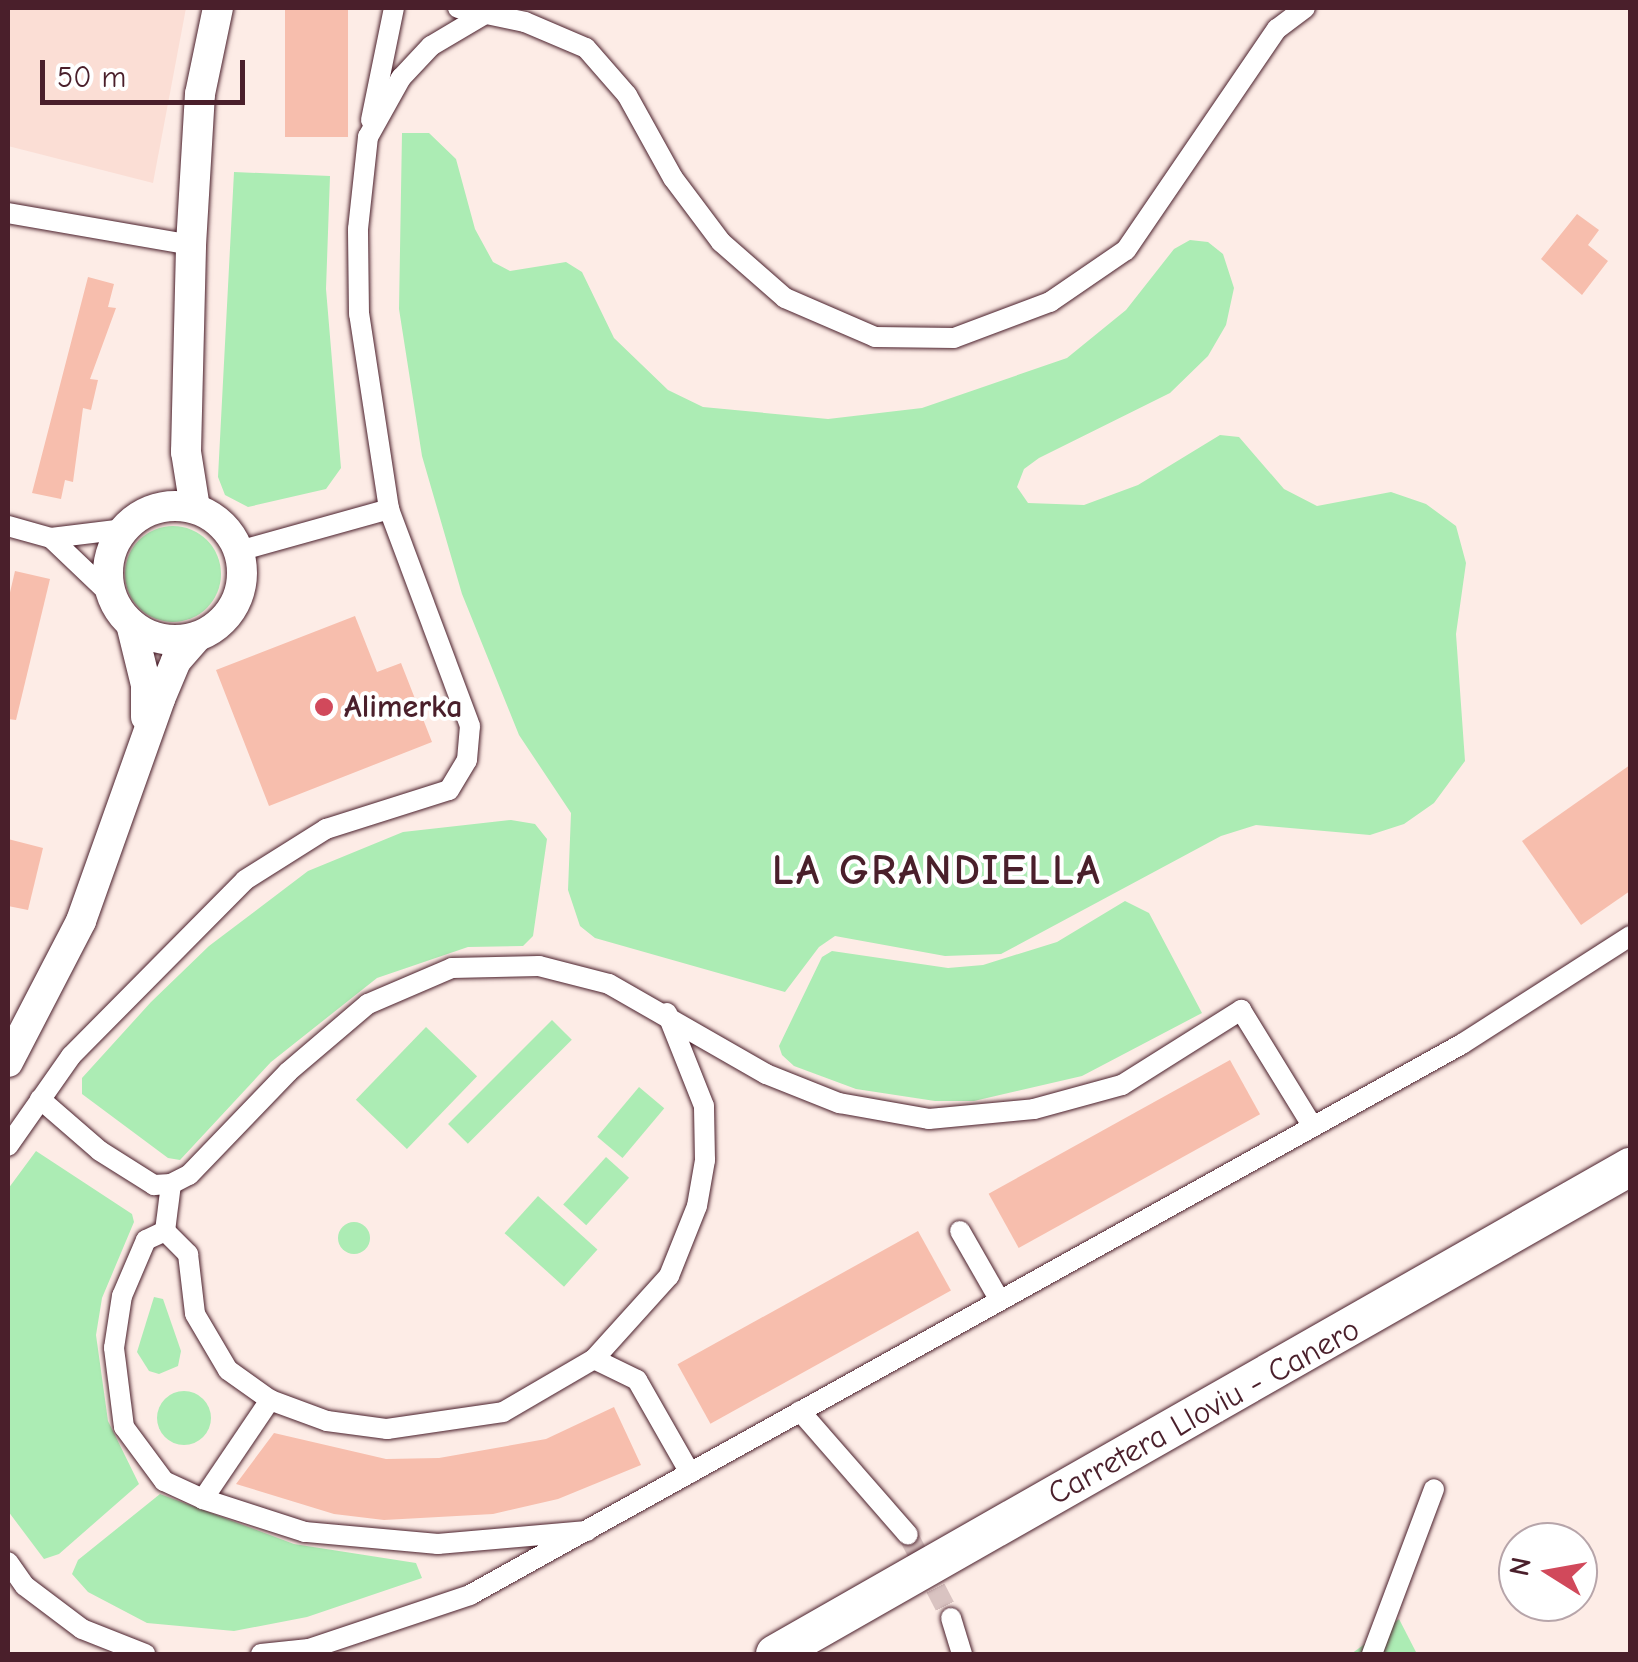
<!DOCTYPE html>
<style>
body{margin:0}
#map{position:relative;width:1638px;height:1662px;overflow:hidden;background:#fdece6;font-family:"Comic Neue",sans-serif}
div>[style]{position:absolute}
.built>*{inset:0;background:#fbded5}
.green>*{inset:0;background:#acecb4;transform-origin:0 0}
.round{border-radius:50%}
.building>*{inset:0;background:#f7bead;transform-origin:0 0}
.street-tunnel>*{height:20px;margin-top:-10px;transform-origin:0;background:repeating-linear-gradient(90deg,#d9c3c1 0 20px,transparent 0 30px)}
.roads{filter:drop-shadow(0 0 2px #4a1f2b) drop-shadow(0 0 2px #4a1f2b)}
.street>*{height:20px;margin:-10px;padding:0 10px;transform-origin:10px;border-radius:10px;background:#fff}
.secondary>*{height:30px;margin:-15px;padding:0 15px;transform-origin:15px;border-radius:15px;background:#fff}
.secondary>.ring{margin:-15px;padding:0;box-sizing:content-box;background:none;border:30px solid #fff;border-radius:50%}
.highway>*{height:38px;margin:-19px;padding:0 19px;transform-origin:19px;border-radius:19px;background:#fff}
.dots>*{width:28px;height:28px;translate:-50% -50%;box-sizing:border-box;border:5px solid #fff;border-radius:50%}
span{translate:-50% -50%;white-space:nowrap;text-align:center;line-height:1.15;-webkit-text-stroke:8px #fff;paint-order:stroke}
.poi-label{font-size:32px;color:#4a1f2b;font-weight:700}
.left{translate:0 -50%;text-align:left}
.street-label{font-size:32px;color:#4a1f2b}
.district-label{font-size:42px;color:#4a1f2b;font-weight:700;letter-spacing:2.5px}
.frame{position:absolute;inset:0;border:10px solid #4a1f2b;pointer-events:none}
.north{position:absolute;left:1498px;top:1522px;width:100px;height:100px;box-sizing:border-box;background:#fff;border:2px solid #b7a5aa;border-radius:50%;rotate:281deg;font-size:28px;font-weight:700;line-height:40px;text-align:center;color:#4a1f2b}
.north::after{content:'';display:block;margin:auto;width:35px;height:45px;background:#d1495b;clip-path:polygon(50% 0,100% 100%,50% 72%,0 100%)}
.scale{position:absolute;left:40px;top:60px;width:205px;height:45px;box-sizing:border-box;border:5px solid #4a1f2b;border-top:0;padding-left:12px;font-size:30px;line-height:35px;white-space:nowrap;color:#4a1f2b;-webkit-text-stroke:8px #fff;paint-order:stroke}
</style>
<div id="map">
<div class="built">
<i style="clip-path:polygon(8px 8px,186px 8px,153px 183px,8px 146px)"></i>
</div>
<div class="green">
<i style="clip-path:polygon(402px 133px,429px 133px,456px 159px,475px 229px,493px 262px,510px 271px,566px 262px,582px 272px,614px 338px,668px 390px,703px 407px,828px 419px,922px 408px,1067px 358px,1126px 310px,1174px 249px,1190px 240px,1208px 242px,1223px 254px,1234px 288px,1226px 325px,1208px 356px,1170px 393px,1039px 458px,1024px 469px,1017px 487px,1028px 503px,1084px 505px,1138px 485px,1220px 435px,1239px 437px,1284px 489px,1317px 506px,1391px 492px,1426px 504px,1456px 526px,1466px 563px,1456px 634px,1465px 761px,1434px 803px,1404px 824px,1370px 835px,1256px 825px,1221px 836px,1001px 954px,945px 956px,835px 936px,819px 947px,785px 992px,595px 938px,580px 926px,568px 890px,571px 813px,519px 735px,462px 594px,422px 456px,399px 309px)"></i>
<i style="clip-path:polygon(234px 172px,330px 176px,326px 289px,341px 468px,326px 489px,248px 507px,225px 495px,218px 477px)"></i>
<i class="round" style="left:125px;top:526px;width:96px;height:96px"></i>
<i style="clip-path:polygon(511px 820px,535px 824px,547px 839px,533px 936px,523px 946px,468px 947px,377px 978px,271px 1062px,180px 1160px,168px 1158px,82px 1094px,82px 1078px,151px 1002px,209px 946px,308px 871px,403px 832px)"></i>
<i style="clip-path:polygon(1125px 901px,1149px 913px,1202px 1013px,1082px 1076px,974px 1101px,935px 1101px,856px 1089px,794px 1066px,782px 1055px,779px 1046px,822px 957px,832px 951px,948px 968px,983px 965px,1057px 942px)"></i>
<i style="left:552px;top:1020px;width:28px;height:147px;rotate:45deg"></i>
<i style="left:426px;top:1027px;width:71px;height:101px;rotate:44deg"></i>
<i style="left:639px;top:1087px;width:33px;height:65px;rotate:40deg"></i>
<i style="clip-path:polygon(36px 1151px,132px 1214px,134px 1222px,102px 1298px,96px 1335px,108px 1421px,139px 1484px,59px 1554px,44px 1559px,8px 1511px,8px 1189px)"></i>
<i style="left:606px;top:1157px;width:31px;height:64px;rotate:42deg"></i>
<i style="left:538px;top:1196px;width:80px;height:50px;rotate:42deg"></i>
<i class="round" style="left:338px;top:1222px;width:32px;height:32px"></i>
<i style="clip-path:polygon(154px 1297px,163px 1299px,181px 1351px,178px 1366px,159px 1374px,149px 1371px,137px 1352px)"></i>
<i class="round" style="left:157px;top:1391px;width:54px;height:54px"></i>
<i style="clip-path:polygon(160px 1494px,294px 1544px,416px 1563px,422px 1578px,307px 1617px,234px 1631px,147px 1623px,88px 1592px,72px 1574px,78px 1560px)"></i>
<i style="clip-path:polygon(1399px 1619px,1417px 1654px,1351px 1654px)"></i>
</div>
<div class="building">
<i style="left:285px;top:8px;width:63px;height:129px"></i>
<i style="clip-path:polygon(1577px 214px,1599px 230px,1588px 245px,1608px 261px,1582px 295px,1541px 259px)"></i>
<i style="clip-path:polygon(88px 277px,114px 284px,108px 307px,116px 308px,90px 379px,98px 380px,91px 410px,83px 408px,73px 482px,65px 480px,61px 499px,32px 493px)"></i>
<i style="clip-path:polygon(15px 571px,50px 579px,16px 720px,8px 719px,8px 601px)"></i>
<i style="clip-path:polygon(355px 616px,377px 672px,401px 663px,432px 742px,269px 806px,216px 670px)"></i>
<i style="clip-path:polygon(1630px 765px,1630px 891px,1581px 925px,1522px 841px)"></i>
<i style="clip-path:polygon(8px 839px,43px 848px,28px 910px,8px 906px)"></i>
<i style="left:1230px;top:1060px;width:62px;height:276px;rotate:61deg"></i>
<i style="left:918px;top:1231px;width:68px;height:275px;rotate:61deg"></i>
<i style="clip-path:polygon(614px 1407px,641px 1465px,558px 1499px,493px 1514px,384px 1520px,334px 1514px,236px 1484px,274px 1433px,386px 1459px,439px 1458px,546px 1439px)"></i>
</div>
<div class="street-tunnel">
<i style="left:908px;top:1535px;width:93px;rotate:62.6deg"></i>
</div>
<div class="roads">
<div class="street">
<i style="left:458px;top:8px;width:68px;rotate:11.8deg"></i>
<i style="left:525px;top:22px;width:66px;rotate:23.1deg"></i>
<i style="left:586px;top:48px;width:62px;rotate:48.9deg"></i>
<i style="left:627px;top:95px;width:95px;rotate:61deg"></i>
<i style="left:673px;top:178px;width:80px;rotate:53.1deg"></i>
<i style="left:721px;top:242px;width:85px;rotate:41.2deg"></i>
<i style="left:785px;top:298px;width:98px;rotate:23.4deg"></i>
<i style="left:875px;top:337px;width:79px;rotate:0.7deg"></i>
<i style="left:954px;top:338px;width:103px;rotate:-20.6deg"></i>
<i style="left:1050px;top:302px;width:92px;rotate:-34.4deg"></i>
<i style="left:1126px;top:250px;width:268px;rotate:-55.7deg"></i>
<i style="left:1277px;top:29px;width:35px;rotate:-37deg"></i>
<i style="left:371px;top:120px;width:114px;rotate:-78.4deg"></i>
<i style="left:8px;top:213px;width:186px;rotate:9.9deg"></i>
<i style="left:8px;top:526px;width:45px;rotate:15.6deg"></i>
<i style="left:51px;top:538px;width:74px;rotate:-7deg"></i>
<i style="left:51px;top:538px;width:84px;rotate:43.6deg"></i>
<i style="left:239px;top:551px;width:156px;rotate:-15.6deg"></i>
<i style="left:40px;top:1099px;width:79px;rotate:40.9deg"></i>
<i style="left:100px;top:1151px;width:64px;rotate:32.2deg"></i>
<i style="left:154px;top:1185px;width:17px;rotate:-3deg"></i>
<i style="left:171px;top:1184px;width:20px;rotate:-27deg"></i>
<i style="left:189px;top:1175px;width:143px;rotate:-46.1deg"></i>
<i style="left:288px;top:1072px;width:105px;rotate:-40.4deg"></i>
<i style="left:368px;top:1004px;width:91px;rotate:-23.2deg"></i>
<i style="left:452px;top:968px;width:87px;rotate:-1.3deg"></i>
<i style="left:539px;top:966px;width:72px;rotate:14.4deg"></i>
<i style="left:609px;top:984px;width:181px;rotate:29.8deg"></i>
<i style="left:766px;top:1074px;width:79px;rotate:21.7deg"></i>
<i style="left:839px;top:1103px;width:91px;rotate:10.1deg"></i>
<i style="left:929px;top:1119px;width:105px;rotate:-5.4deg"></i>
<i style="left:1034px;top:1109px;width:91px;rotate:-15.3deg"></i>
<i style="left:1122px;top:1085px;width:141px;rotate:-32.2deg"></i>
<i style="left:1241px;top:1010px;width:134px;rotate:58.4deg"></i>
<i style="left:8px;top:1146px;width:110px;rotate:-55deg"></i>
<i style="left:71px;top:1056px;width:247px;rotate:-45.3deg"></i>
<i style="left:245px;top:880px;width:96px;rotate:-32.2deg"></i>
<i style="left:326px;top:829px;width:129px;rotate:-17.6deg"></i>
<i style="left:449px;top:790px;width:35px;rotate:-59deg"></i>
<i style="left:467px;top:760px;width:34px;rotate:-85deg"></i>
<i style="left:470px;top:726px;width:232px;rotate:-110.5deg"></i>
<i style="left:389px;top:509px;width:197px;rotate:-98.7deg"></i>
<i style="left:359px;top:314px;width:85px;rotate:-90.7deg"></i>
<i style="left:358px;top:229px;width:93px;rotate:-83.8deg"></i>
<i style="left:368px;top:137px;width:68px;rotate:-60.8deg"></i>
<i style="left:401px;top:78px;width:44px;rotate:-46.8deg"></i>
<i style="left:431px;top:46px;width:63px;rotate:-30.7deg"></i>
<i style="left:165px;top:1231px;width:47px;rotate:-82.7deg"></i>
<i style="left:960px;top:1231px;width:78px;rotate:60.2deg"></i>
<i style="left:594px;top:1359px;width:48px;rotate:26deg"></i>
<i style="left:637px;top:1380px;width:107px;rotate:60.3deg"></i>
<i style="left:800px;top:1411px;width:164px;rotate:48.9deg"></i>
<i style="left:203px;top:1499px;width:120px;rotate:-55.9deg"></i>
<i style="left:587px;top:1531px;width:150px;rotate:175deg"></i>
<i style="left:438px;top:1544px;width:134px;rotate:-174.8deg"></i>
<i style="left:305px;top:1532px;width:107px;rotate:-162.1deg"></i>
<i style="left:203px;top:1499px;width:43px;rotate:-155.2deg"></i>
<i style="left:164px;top:1481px;width:67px;rotate:-126.5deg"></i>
<i style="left:124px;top:1427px;width:80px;rotate:-97.2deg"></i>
<i style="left:114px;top:1348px;width:53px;rotate:-81.3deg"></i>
<i style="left:122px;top:1296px;width:61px;rotate:-66.8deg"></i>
<i style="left:146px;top:1240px;width:21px;rotate:-25deg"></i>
<i style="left:165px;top:1231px;width:33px;rotate:45deg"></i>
<i style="left:188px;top:1254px;width:60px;rotate:83.3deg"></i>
<i style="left:195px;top:1314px;width:65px;rotate:59.5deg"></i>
<i style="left:228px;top:1370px;width:52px;rotate:35.5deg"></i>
<i style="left:270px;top:1400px;width:61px;rotate:20.2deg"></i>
<i style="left:327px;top:1421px;width:61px;rotate:7.6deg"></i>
<i style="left:387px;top:1429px;width:117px;rotate:-8.3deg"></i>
<i style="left:503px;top:1412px;width:105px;rotate:-30.2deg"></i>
<i style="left:594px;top:1359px;width:112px;rotate:-47.9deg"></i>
<i style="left:669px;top:1276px;width:75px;rotate:-68.2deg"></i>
<i style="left:697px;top:1206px;width:47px;rotate:-80.1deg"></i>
<i style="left:705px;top:1160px;width:54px;rotate:-91.1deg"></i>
<i style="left:704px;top:1106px;width:100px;rotate:-111.7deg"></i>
<i style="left:8px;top:1562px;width:29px;rotate:55deg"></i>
<i style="left:25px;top:1586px;width:71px;rotate:37deg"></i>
<i style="left:82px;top:1629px;width:68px;rotate:21.6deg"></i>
<i style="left:951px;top:1618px;width:38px;rotate:73deg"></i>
<i style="left:261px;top:1654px;width:48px;rotate:-5.9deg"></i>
<i style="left:309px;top:1649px;width:170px;rotate:-18.5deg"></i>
<i style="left:470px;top:1595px;width:1135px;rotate:-29.05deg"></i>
<i style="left:1462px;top:1044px;width:200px;rotate:-32.7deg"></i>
<i style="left:1372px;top:1654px;width:176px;rotate:-69.4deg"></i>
</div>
<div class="secondary">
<i class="ring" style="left:108px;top:506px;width:104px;height:104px"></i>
<i style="left:195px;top:508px;width:57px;rotate:-99.1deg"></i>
<i style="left:186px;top:452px;width:207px;rotate:-88.6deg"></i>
<i style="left:191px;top:245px;width:151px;rotate:-86.6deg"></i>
<i style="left:200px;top:94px;width:88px;rotate:-78.2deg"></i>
<i style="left:131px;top:624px;width:63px;rotate:76.2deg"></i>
<i style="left:146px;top:685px;width:32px;rotate:90deg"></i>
<i style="left:8px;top:1062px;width:159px;rotate:-62.6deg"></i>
<i style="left:81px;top:921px;width:236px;rotate:-70.4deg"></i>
<i style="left:160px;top:699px;width:41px;rotate:-67.2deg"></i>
<i style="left:176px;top:661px;width:32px;rotate:-49deg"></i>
</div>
<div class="highway">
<i style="left:775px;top:1654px;width:984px;rotate:-29.67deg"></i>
</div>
</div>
<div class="dots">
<i style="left:324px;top:707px;background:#d1495b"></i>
</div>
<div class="poi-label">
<span class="left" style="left:344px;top:707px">Alimerka</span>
</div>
<div class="street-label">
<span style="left:1204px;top:1412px;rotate:-29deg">Carretera Lloviu - Canero</span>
</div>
<div class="district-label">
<span style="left:937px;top:871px">LA GRANDIELLA</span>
</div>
<div class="frame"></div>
<div class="north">N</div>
<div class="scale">50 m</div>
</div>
